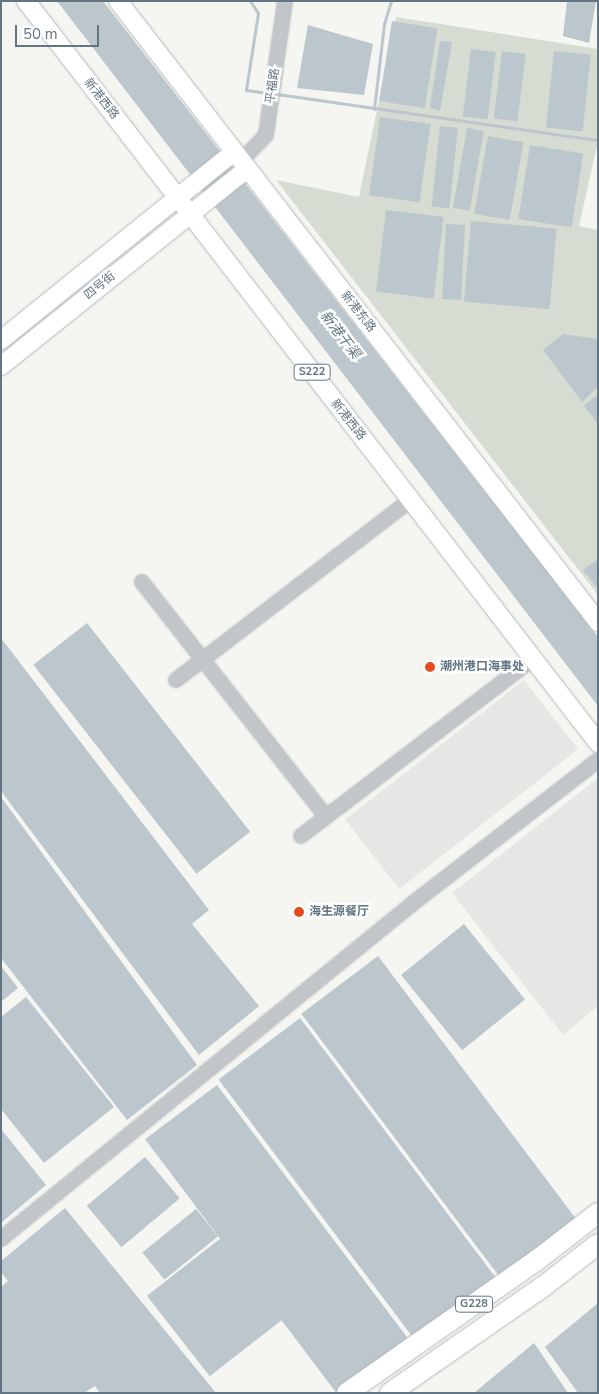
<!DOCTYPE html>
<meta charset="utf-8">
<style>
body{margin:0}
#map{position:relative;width:599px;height:1394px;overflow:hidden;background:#f5f5f1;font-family:"Nunito Sans","Noto Sans SC",sans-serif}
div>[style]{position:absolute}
.built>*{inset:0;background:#e6e6e5;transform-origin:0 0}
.green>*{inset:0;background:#d6dcd2}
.water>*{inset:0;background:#bbc7cc;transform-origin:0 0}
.stream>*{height:3px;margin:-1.5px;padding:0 1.5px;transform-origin:1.5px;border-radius:1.5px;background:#bbc7cc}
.roads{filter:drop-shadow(0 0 1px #b5b9bd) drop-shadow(0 0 1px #b5b9bd)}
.minor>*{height:14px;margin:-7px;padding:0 7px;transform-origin:7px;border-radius:7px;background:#c2c6c9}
.major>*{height:18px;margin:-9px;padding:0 9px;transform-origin:9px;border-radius:9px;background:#fff}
.highway>*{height:20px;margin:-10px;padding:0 10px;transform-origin:10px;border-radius:10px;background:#fff}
.dots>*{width:14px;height:14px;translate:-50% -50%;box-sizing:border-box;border:2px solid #fff;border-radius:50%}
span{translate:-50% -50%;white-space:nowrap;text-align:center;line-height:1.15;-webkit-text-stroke:5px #fff;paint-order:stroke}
.shield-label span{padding:1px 4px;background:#fff;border:1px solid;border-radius:4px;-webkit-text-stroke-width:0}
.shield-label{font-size:11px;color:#637583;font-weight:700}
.street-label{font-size:12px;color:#637583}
.poi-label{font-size:12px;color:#637583;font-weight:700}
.left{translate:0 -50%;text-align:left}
.water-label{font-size:14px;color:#5f777f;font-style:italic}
.frame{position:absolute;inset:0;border:2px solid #637583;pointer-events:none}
.scale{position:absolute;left:15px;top:25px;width:84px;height:22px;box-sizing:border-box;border:2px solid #637583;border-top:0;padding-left:6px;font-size:15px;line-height:18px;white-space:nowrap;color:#637583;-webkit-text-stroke:4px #fff;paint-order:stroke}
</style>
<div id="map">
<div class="built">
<i style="left:524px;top:680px;width:88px;height:227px;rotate:52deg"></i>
<i style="clip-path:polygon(598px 778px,598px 1006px,563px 1035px,452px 893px)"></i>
</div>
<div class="green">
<i style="clip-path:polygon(396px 17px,598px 49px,598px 141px,579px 226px,598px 230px,598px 595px,276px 180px,359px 197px)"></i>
</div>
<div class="water">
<i style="clip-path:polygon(57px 1px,103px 1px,598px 637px,598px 706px)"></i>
<i style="clip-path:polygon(567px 1px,596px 1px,589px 43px,563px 36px)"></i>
<i style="left:392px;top:21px;width:46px;height:81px;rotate:9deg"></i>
<i style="clip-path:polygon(308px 25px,373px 44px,364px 95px,297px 88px)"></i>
<i style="clip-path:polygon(440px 41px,452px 42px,440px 111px,430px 108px)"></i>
<i style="left:471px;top:49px;width:25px;height:68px;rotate:7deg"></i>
<i style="left:502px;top:51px;width:24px;height:68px;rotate:7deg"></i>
<i style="left:554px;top:51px;width:37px;height:77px;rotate:6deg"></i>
<i style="left:380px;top:117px;width:51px;height:79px;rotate:8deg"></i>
<i style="left:440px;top:126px;width:18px;height:81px;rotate:6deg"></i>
<i style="left:467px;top:128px;width:17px;height:81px;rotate:10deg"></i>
<i style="left:488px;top:136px;width:36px;height:79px;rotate:10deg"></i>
<i style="left:530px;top:145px;width:54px;height:75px;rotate:9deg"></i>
<i style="left:386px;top:210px;width:58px;height:82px;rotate:7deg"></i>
<i style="left:471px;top:221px;width:86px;height:81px;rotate:5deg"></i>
<i style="left:446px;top:224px;width:19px;height:75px;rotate:3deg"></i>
<i style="clip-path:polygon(563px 334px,598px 339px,598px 387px,582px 402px,543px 350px)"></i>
<i style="clip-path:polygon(598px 394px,598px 424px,584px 406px)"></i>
<i style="clip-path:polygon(598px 559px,598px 589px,583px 570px)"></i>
<i style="left:87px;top:623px;width:265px;height:68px;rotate:52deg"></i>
<i style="clip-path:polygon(1px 638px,209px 910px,192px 924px,259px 1006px,199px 1055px,1px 791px)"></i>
<i style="clip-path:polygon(1px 797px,197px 1065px,127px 1120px,1px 958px)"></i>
<i style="left:464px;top:924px;width:97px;height:81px;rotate:51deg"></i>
<i style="left:378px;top:956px;width:329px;height:96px;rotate:53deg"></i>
<i style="clip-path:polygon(1px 966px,18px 988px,1px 1002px)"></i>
<i style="clip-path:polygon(26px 997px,114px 1107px,44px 1163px,1px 1109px,1px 1017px)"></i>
<i style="left:300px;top:1018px;width:325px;height:102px;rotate:53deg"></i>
<i style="left:217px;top:1085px;width:317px;height:90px;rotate:53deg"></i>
<i style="clip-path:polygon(1px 1129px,46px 1185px,1px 1223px)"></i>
<i style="left:145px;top:1157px;width:54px;height:76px;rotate:50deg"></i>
<i style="clip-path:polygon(65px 1208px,216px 1393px,100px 1393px,95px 1386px,84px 1393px,1px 1393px,1px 1287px,8px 1281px,1px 1272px,1px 1261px)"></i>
<i style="left:196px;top:1209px;width:35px;height:69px;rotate:51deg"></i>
<i style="left:221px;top:1238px;width:102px;height:94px;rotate:52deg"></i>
<i style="clip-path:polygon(598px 1303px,598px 1393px,578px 1393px,545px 1347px)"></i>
<i style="clip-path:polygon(534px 1343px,568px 1393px,474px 1393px)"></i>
</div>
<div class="stream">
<i style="left:250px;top:1px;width:14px;rotate:56deg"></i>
<i style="left:258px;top:13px;width:78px;rotate:98.9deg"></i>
<i style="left:246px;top:90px;width:22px;rotate:8deg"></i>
<i style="left:277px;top:94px;width:324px;rotate:8.2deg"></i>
<i style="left:374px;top:109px;width:86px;rotate:-83.3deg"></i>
<i style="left:384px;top:24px;width:24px;rotate:-73deg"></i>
</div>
<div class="roads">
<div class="minor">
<i style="left:241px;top:161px;width:36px;rotate:-46deg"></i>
<i style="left:266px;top:135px;width:135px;rotate:-81.9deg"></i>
<i style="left:142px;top:582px;width:298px;rotate:51.9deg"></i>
<i style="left:176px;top:680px;width:286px;rotate:-37.5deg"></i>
<i style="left:301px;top:836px;width:282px;rotate:-37.4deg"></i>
<i style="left:1px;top:1239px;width:530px;rotate:-39.18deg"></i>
<i style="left:412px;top:904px;width:234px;rotate:-37.7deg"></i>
</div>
<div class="major">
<i style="left:26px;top:1px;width:937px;rotate:52.37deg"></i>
<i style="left:118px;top:1px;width:785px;rotate:52.3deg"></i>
<i style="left:1px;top:340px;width:299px;rotate:-38.9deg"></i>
<i style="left:1px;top:366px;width:315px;rotate:-38.7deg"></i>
</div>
<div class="highway">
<i style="left:347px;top:1393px;width:232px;rotate:-35deg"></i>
<i style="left:537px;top:1260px;width:77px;rotate:-37.6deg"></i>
<i style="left:390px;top:1393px;width:188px;rotate:-34.8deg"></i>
<i style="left:544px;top:1286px;width:68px;rotate:-37.9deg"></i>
</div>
</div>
<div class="dots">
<i style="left:430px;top:667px;background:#e54b21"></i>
<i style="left:299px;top:912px;background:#e54b21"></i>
</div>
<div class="shield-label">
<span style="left:312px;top:372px">S222</span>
<span style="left:474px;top:1304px">G228</span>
</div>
<div class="street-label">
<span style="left:273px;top:86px;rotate:-82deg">平福路</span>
<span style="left:101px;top:99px;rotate:52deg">新港西路</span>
<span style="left:100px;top:286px;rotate:-39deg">四号街</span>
<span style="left:358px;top:312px;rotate:52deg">新港东路</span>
<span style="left:348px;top:420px;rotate:52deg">新港西路</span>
</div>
<div class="poi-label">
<span class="left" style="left:440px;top:667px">潮州港口海事处</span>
<span class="left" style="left:309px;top:912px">海生源餐厅</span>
</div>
<div class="water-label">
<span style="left:340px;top:335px;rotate:52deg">新港干渠</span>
</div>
<div class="frame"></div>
<div class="scale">50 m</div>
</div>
